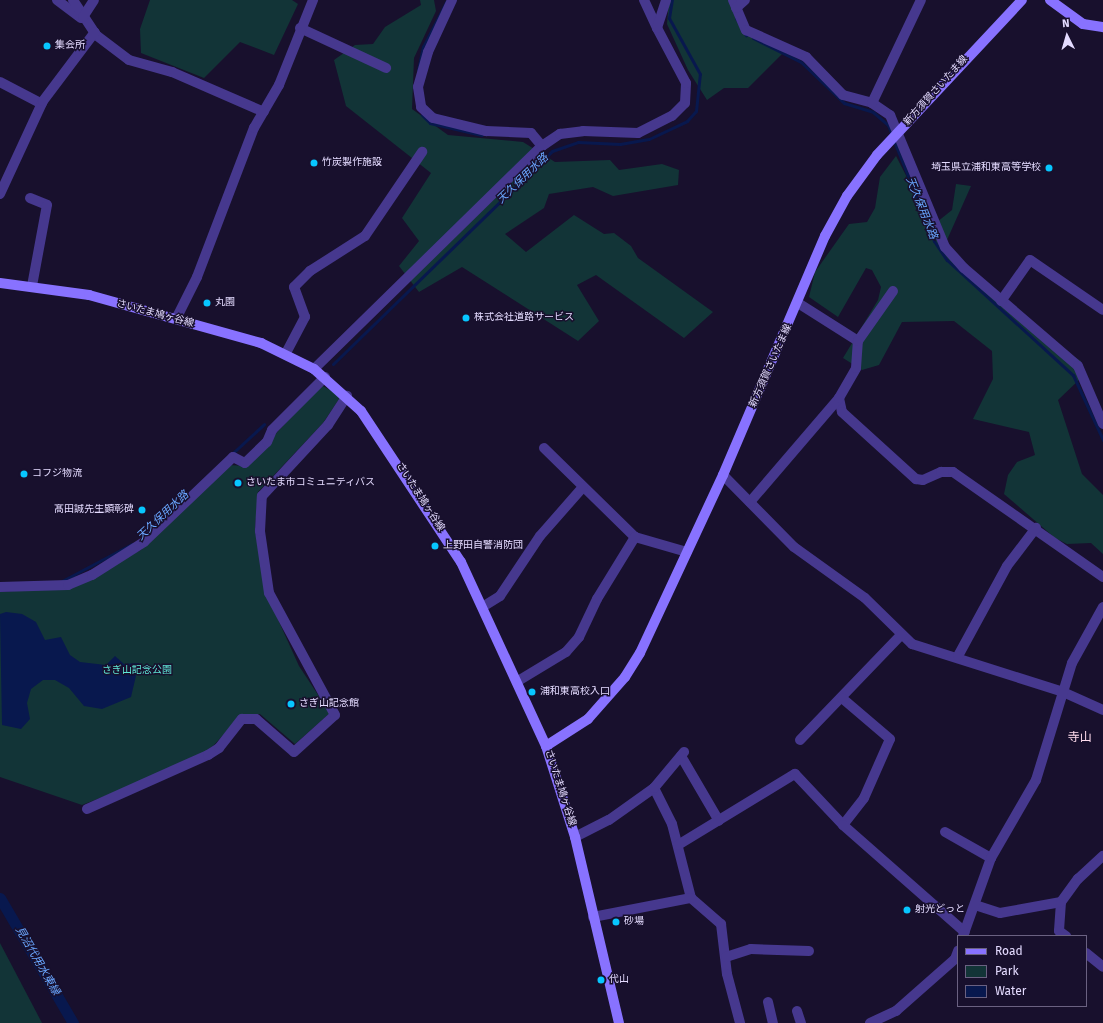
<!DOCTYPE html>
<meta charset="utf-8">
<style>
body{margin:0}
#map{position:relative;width:1103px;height:1023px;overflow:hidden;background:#18102d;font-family:"Fira Sans","Noto Sans JP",sans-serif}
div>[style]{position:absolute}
.green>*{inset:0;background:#123437}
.water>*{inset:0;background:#08184e}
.stream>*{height:3px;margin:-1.5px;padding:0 1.5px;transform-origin:1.5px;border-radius:1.5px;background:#08184e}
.canal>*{height:11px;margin:-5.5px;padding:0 5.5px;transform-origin:5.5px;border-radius:5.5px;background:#08184e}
.street>*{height:10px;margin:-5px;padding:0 5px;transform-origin:5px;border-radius:5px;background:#46388e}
.secondary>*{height:10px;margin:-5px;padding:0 5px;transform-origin:5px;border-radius:5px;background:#8872ff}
.dots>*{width:11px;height:11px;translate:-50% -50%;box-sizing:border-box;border:2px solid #18102d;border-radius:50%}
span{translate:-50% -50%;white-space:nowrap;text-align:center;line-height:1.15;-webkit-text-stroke:3px #18102d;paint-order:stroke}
.poi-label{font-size:10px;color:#e4dbff}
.left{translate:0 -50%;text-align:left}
.right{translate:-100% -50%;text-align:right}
.street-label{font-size:10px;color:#e4dbff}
.park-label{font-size:10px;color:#5fe7d7}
.water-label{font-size:11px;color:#69a6ff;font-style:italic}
.quarter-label{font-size:12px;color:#fde}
.legend{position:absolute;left:957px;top:935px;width:130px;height:72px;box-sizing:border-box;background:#18102d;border:1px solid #6a6181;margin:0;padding:5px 7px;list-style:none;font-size:12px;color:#e4dbff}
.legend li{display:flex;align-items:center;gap:8px;height:20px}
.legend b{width:20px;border:1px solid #6a6181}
.north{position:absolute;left:1047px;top:16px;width:40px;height:40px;-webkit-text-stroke:3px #18102d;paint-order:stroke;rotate:355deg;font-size:11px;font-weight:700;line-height:16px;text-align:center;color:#e4dbff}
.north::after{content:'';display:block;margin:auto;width:14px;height:18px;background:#e4dbff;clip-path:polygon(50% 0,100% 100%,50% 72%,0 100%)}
</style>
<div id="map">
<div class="green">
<i style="clip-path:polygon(150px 0,292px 0,298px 4px,274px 55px,240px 42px,204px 78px,141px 53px,140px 29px)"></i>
<i style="clip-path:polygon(420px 0,434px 0,436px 11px,414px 58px,412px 109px,448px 135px,523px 142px,555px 162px,610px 160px,619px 170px,662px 164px,679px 170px,678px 185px,613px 196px,593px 187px,549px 194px,544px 208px,505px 234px,526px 252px,574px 215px,604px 234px,614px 233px,631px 246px,638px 258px,713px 312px,684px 338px,596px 275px,577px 285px,599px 321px,578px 341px,462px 267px,419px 292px,399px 266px,419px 241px,402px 218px,431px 173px,346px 106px,334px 60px,355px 45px,373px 44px,385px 27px,421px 5px)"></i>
<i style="clip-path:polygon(669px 0,730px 0,744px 31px,785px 51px,748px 88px,724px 88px,707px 100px,688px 70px,667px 24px)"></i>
<i style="clip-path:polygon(896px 156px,932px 226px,952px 210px,956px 184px,971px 186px,943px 249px,1035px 333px,1081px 361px,1081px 378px,1058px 400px,1082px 474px,1103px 495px,1103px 554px,1091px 543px,1067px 544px,1055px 538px,1004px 494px,1008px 475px,1017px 462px,1035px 455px,1029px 432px,973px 419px,993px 379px,992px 351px,954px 321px,902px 322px,879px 365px,862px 370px,843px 358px,878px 300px,881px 287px,872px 270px,866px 268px,838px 317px,809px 297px,815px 272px,849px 224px,867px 222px,875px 208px,880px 177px)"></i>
<i style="clip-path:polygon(321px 385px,341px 396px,323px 423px,258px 492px,255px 530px,266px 593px,299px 666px,330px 713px,295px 744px,260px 714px,242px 714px,214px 745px,189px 763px,82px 805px,0 777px,0 592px,72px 587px,141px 550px,229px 465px,246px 466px)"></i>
<i style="clip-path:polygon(0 943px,42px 1023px,0 1023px)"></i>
</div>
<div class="water">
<i style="clip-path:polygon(6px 612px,22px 614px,36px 622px,45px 640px,61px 637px,70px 655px,80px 662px,106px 665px,115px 656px,124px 664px,139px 663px,131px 697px,102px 709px,84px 706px,69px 688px,55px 680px,43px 680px,31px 689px,27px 703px,30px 719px,21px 729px,2px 725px,0 614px)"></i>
</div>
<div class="stream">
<i style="left:736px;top:18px;width:20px;rotate:60deg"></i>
<i style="left:753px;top:38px;width:54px;rotate:26.6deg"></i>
<i style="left:801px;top:62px;width:59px;rotate:43.6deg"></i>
<i style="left:844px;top:103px;width:30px;rotate:17deg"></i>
<i style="left:873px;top:112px;width:20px;rotate:41deg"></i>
<i style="left:888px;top:125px;width:11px;rotate:68deg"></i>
<i style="left:418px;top:70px;width:24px;rotate:-78deg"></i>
<i style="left:423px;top:47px;width:51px;rotate:-62.9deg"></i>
<i style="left:422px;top:115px;width:11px;rotate:45deg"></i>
<i style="left:430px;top:123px;width:53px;rotate:13deg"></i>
<i style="left:894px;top:141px;width:108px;rotate:68.2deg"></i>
<i style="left:934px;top:241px;width:23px;rotate:56deg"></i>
<i style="left:947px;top:260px;width:171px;rotate:42.4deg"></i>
<i style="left:1073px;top:375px;width:72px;rotate:65.2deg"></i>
<i style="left:333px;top:364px;width:305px;rotate:-44.2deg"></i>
<i style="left:552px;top:151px;width:28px;rotate:-19deg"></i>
<i style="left:578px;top:142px;width:42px;rotate:2.7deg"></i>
<i style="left:620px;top:144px;width:29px;rotate:-10deg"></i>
<i style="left:649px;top:139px;width:42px;rotate:-25.3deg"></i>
<i style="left:687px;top:121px;width:13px;rotate:-48deg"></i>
<i style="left:696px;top:111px;width:37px;rotate:-84deg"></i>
<i style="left:700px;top:74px;width:64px;rotate:-119deg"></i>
<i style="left:669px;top:18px;width:18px;rotate:-81deg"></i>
<i style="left:145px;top:534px;width:162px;rotate:-42.7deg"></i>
<i style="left:62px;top:581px;width:79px;rotate:-27.9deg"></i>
</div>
<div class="canal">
<i style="left:0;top:898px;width:145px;rotate:59.7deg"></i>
</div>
<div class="street">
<i style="left:57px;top:0;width:30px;rotate:37deg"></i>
<i style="left:73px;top:0;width:42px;rotate:56.7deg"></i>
<i style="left:96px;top:35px;width:41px;rotate:37.1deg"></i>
<i style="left:129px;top:60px;width:45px;rotate:15.6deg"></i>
<i style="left:172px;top:72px;width:100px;rotate:23.5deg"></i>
<i style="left:452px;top:0;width:57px;rotate:114.8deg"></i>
<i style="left:428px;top:52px;width:36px;rotate:106deg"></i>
<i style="left:418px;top:87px;width:20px;rotate:81deg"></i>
<i style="left:421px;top:107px;width:16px;rotate:43deg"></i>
<i style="left:433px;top:118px;width:55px;rotate:13.8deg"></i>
<i style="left:486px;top:131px;width:45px;rotate:2.5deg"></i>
<i style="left:531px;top:133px;width:17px;rotate:50deg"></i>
<i style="left:644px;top:0;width:31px;rotate:65deg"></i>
<i style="left:733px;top:0;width:33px;rotate:67deg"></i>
<i style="left:746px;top:30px;width:66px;rotate:24.2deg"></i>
<i style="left:806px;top:57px;width:53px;rotate:45.8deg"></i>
<i style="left:843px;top:95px;width:30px;rotate:15deg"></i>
<i style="left:872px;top:103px;width:22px;rotate:34deg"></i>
<i style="left:890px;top:115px;width:143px;rotate:67.4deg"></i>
<i style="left:945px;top:247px;width:28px;rotate:48deg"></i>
<i style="left:964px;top:268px;width:150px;rotate:40.7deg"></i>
<i style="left:1078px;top:366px;width:63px;rotate:66.7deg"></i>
<i style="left:736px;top:8px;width:12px;rotate:-42deg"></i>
<i style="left:83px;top:17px;width:20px;rotate:-57deg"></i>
<i style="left:300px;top:28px;width:95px;rotate:24.9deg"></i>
<i style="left:0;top:82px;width:47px;rotate:27.6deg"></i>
<i style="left:872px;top:103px;width:114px;rotate:-64.6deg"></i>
<i style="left:0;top:194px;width:102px;rotate:-65.2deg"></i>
<i style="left:43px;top:101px;width:86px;rotate:-53deg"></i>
<i style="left:30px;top:198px;width:18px;rotate:22deg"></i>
<i style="left:47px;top:205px;width:82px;rotate:100.5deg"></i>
<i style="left:1001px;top:301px;width:50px;rotate:-54.7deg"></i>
<i style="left:1030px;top:260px;width:88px;rotate:34.4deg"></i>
<i style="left:798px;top:303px;width:71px;rotate:32.3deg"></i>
<i style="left:176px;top:319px;width:47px;rotate:-63.4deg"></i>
<i style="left:197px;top:277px;width:160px;rotate:-69.1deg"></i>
<i style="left:254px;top:128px;width:50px;rotate:-59.8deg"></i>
<i style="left:279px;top:85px;width:92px;rotate:-68.2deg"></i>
<i style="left:286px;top:353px;width:41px;rotate:-62.2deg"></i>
<i style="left:305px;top:317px;width:32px;rotate:-110deg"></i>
<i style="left:294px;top:287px;width:23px;rotate:-45deg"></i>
<i style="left:310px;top:271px;width:65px;rotate:-32.5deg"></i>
<i style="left:365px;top:236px;width:102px;rotate:-55.8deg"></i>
<i style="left:314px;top:369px;width:319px;rotate:-44.4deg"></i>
<i style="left:542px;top:146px;width:22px;rotate:-34deg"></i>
<i style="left:560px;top:134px;width:23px;rotate:-7deg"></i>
<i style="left:583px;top:131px;width:55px;rotate:2.1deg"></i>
<i style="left:638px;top:133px;width:38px;rotate:-27deg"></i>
<i style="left:672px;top:116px;width:18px;rotate:-45deg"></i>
<i style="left:685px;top:103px;width:20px;rotate:-87deg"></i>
<i style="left:686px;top:83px;width:62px;rotate:-117.8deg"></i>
<i style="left:657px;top:28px;width:29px;rotate:-72deg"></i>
<i style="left:839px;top:398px;width:14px;rotate:78deg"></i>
<i style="left:842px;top:412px;width:100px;rotate:42.2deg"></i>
<i style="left:916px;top:479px;width:7px;rotate:8deg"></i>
<i style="left:923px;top:480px;width:20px;rotate:-24deg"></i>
<i style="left:941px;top:472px;width:12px"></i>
<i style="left:953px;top:472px;width:183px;rotate:35deg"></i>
<i style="left:544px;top:448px;width:127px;rotate:44.4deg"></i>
<i style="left:635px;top:537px;width:54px;rotate:16.1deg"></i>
<i style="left:723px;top:475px;width:101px;rotate:45.4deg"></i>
<i style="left:794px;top:547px;width:87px;rotate:35.7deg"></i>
<i style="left:865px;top:598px;width:66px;rotate:44.4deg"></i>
<i style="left:912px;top:644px;width:158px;rotate:17.6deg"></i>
<i style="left:1063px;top:692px;width:44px;rotate:24.2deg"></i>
<i style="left:750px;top:502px;width:137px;rotate:-49.4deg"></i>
<i style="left:839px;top:398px;width:34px;rotate:-60deg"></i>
<i style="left:856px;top:368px;width:27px;rotate:-86deg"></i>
<i style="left:858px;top:341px;width:61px;rotate:-55deg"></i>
<i style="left:0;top:587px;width:68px;rotate:-1.7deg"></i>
<i style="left:68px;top:585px;width:26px;rotate:-23deg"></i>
<i style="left:92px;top:575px;width:62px;rotate:-32.4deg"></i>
<i style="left:144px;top:542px;width:123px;rotate:-43.7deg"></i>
<i style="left:233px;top:457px;width:13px;rotate:27deg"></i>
<i style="left:245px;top:463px;width:30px;rotate:-44deg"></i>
<i style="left:267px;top:442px;width:13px;rotate:-67deg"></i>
<i style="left:272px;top:430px;width:75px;rotate:-45deg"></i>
<i style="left:484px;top:606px;width:19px;rotate:-32deg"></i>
<i style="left:500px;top:596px;width:72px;rotate:-56.3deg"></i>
<i style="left:540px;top:536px;width:65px;rotate:-48.7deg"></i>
<i style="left:958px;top:656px;width:102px;rotate:-61.4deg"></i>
<i style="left:1007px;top:566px;width:48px;rotate:-52.7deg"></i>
<i style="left:518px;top:681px;width:56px;rotate:-31.1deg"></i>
<i style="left:566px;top:652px;width:20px;rotate:-49deg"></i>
<i style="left:579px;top:637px;width:42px;rotate:-64.7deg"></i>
<i style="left:597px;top:599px;width:73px;rotate:-58.5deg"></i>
<i style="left:800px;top:740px;width:146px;rotate:-46.1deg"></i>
<i style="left:681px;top:756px;width:75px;rotate:59.7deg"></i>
<i style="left:654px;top:788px;width:40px;rotate:63.4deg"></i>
<i style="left:672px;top:824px;width:76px;rotate:75.6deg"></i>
<i style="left:691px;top:898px;width:40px;rotate:41deg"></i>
<i style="left:721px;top:924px;width:50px;rotate:83.2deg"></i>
<i style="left:727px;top:974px;width:51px;rotate:75.1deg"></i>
<i style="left:87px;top:809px;width:133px;rotate:-24.1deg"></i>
<i style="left:208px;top:755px;width:13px;rotate:-32deg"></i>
<i style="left:219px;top:748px;width:37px;rotate:-52deg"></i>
<i style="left:242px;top:719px;width:14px"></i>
<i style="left:256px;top:719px;width:50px;rotate:41deg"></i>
<i style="left:294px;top:752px;width:55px;rotate:-42.1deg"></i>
<i style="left:335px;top:715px;width:139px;rotate:-118.4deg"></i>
<i style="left:269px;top:593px;width:63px;rotate:-98.3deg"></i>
<i style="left:260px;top:531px;width:35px;rotate:-87deg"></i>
<i style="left:262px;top:496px;width:97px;rotate:-47.1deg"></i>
<i style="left:328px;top:425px;width:35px;rotate:-57deg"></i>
<i style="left:843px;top:825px;width:34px;rotate:-52deg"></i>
<i style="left:864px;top:798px;width:64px;rotate:-66.2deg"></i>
<i style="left:890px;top:739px;width:62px;rotate:-139.6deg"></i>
<i style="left:945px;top:832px;width:53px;rotate:29.5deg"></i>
<i style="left:575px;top:837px;width:38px;rotate:-27deg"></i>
<i style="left:609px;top:820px;width:55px;rotate:-35.4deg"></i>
<i style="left:654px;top:788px;width:47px;rotate:-50.2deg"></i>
<i style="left:678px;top:845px;width:137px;rotate:-31.3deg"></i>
<i style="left:795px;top:774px;width:70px;rotate:46.7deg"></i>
<i style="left:843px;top:825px;width:162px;rotate:41.3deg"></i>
<i style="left:1061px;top:902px;width:29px;rotate:94deg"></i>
<i style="left:1059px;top:931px;width:9px;rotate:36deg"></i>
<i style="left:975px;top:905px;width:26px;rotate:18deg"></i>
<i style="left:1000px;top:913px;width:62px;rotate:-10.2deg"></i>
<i style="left:1061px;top:902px;width:29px;rotate:-54deg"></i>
<i style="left:1078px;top:879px;width:34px;rotate:-43deg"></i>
<i style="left:593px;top:917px;width:100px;rotate:-11deg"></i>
<i style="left:963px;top:936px;width:83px;rotate:-70.3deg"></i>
<i style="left:991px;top:858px;width:90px;rotate:-60deg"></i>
<i style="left:1036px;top:780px;width:122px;rotate:-72.9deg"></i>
<i style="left:1072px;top:663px;width:64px;rotate:-61deg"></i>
<i style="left:1086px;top:953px;width:22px;rotate:39deg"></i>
<i style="left:726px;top:957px;width:26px;rotate:-18deg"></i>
<i style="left:751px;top:949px;width:58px;rotate:2deg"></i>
<i style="left:768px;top:1002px;width:22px;rotate:77deg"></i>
<i style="left:797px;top:1011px;width:13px;rotate:72deg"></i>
<i style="left:870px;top:1023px;width:29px;rotate:-25deg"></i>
<i style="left:896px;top:1011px;width:79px;rotate:-41.4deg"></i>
<i style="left:955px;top:959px;width:9px;rotate:-69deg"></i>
</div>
<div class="secondary">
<i style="left:1050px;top:0;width:41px;rotate:36deg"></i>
<i style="left:1083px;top:24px;width:20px;rotate:9deg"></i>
<i style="left:0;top:283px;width:90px;rotate:7.7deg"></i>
<i style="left:89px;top:295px;width:179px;rotate:15.6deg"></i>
<i style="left:261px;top:343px;width:59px;rotate:26.1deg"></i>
<i style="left:314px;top:369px;width:63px;rotate:41.8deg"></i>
<i style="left:361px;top:411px;width:181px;rotate:56.5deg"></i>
<i style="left:461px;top:562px;width:203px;rotate:65.2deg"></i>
<i style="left:546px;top:746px;width:96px;rotate:72.3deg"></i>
<i style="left:575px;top:837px;width:191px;rotate:76.7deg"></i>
<i style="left:546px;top:746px;width:50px;rotate:-32.7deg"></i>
<i style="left:588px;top:719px;width:56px;rotate:-48.6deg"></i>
<i style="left:625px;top:677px;width:28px;rotate:-58deg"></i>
<i style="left:640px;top:653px;width:196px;rotate:-65deg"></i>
<i style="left:723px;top:475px;width:260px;rotate:-66.9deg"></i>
<i style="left:825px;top:236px;width:46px;rotate:-61.2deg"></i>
<i style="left:847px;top:196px;width:51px;rotate:-53.8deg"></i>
<i style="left:877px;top:155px;width:212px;rotate:-46.9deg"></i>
</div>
<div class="dots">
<i style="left:47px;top:46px;background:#07c6ff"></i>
<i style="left:314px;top:163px;background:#07c6ff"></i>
<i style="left:1049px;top:168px;background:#07c6ff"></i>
<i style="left:207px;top:303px;background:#07c6ff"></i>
<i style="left:466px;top:318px;background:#07c6ff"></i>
<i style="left:24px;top:474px;background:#07c6ff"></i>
<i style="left:238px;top:483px;background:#07c6ff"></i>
<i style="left:142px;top:510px;background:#07c6ff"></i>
<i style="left:435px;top:546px;background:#07c6ff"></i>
<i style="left:532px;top:692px;background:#07c6ff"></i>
<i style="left:291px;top:704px;background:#07c6ff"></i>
<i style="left:907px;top:910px;background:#07c6ff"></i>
<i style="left:616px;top:922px;background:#07c6ff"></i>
<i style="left:601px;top:980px;background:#07c6ff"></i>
</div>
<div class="poi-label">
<span class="left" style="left:55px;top:46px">集会所</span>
<span class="left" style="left:322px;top:163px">竹炭製作施設</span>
<span class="right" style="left:1041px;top:168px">埼玉県立浦和東高等学校</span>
<span class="left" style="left:215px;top:303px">丸園</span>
<span class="left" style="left:474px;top:318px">株式会社道路サービス</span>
<span class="left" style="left:32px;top:474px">コフジ物流</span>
<span class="left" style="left:246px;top:483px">さいたま市コミュニティバス</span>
<span class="right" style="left:134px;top:510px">髙田誠先生顕彰碑</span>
<span class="left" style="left:443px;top:546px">上野田自警消防団</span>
<span class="left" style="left:540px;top:692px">浦和東高校入口</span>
<span class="left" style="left:299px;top:704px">さぎ山記念館</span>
<span class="left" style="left:915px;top:910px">射光どっと</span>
<span class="left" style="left:624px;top:922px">砂場</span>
<span class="left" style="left:609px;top:980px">代山</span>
</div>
<div class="street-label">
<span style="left:936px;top:91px;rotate:-48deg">新方須賀さいたま線</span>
<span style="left:155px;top:314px;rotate:15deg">さいたま鳩ヶ谷線</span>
<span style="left:771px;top:366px;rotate:-66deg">新方須賀さいたま線</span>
<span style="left:420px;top:497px;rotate:57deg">さいたま鳩ヶ谷線</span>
<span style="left:560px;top:788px;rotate:72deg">さいたま鳩ヶ谷線</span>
</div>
<div class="park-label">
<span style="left:137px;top:671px">さぎ山記念公園</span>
</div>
<div class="water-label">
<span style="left:523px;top:179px;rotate:-44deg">天久保用水路</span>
<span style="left:921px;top:208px;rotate:68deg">天久保用水路</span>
<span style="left:163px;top:516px;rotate:-43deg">天久保用水路</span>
<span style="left:37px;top:961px;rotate:60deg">見沼代用水東縁</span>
</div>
<div class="quarter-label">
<span style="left:1080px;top:738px">寺山</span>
</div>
<ul class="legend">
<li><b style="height:5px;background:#8872ff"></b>Road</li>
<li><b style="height:11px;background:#123437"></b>Park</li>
<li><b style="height:11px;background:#08184e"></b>Water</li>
</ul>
<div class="north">N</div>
</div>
